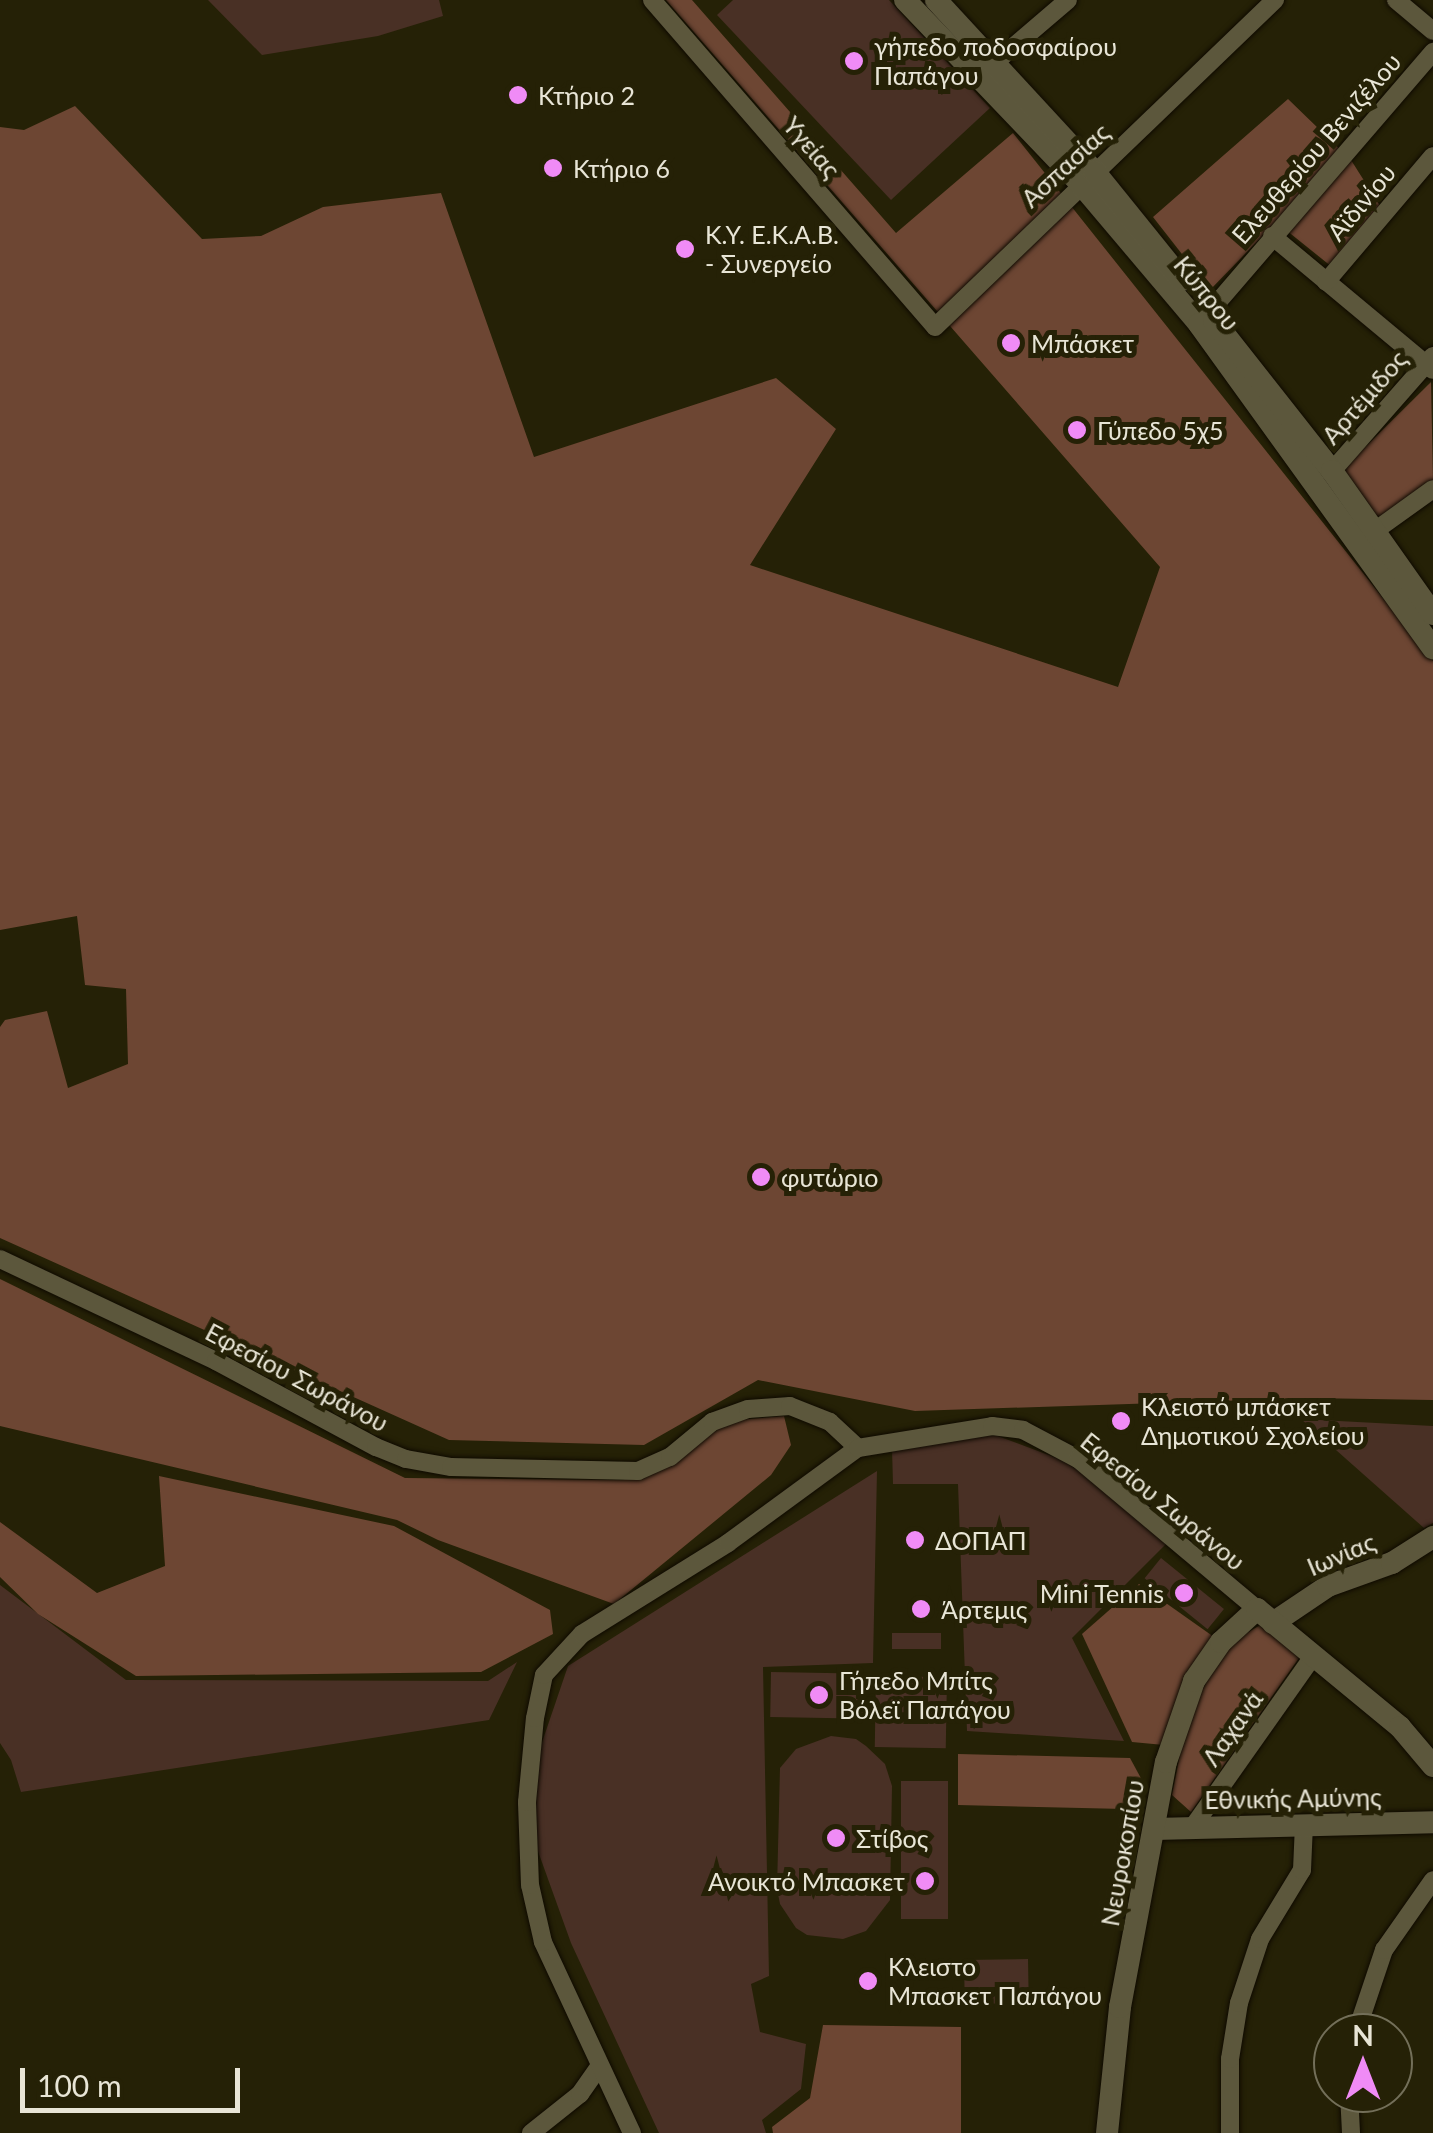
<!DOCTYPE html>
<meta charset="utf-8">
<style>
body{margin:0}
#map{position:relative;width:1433px;height:2133px;overflow:hidden;background:#252106;font-family:Lato,sans-serif}
div>[style]{position:absolute}
.green>*{inset:0;background:#493025;transform-origin:0 0}
.forest>*{inset:0;background:#6d4633}
.roads{filter:drop-shadow(0 0 2px #0f0a00) drop-shadow(0 0 2px #0f0a00)}
.minor>*{height:18px;margin:-9px;padding:0 9px;transform-origin:9px;border-radius:9px;background:#5c573c}
.tertiary>*{height:22px;margin:-11px;padding:0 11px;transform-origin:11px;border-radius:11px;background:#5c573c}
.dots>*{width:28px;height:28px;translate:-50% -50%;box-sizing:border-box;border:5px solid #252106;border-radius:50%}
span{translate:-50% -50%;white-space:nowrap;text-align:center;line-height:1.15;-webkit-text-stroke:10px #252106;paint-order:stroke}
.poi-label{font-size:25px;color:#e8e5d6}
.left{translate:0 -50%;text-align:left}
.right{translate:-100% -50%;text-align:right}
.street-label{font-size:25px;color:#e8e5d6}
.north{position:absolute;left:1313px;top:2013px;width:100px;height:100px;box-sizing:border-box;background:#252106;border:2px solid #736f59;border-radius:50%;rotate:0deg;font-size:28px;font-weight:700;line-height:40px;text-align:center;color:#e8e5d6}
.north::after{content:'';display:block;margin:auto;width:35px;height:45px;background:#f08bf6;clip-path:polygon(50% 0,100% 100%,50% 72%,0 100%)}
.scale{position:absolute;left:20px;top:2068px;width:220px;height:45px;box-sizing:border-box;border:5px solid #e8e5d6;border-top:0;padding-left:12px;font-size:30px;line-height:35px;white-space:nowrap;color:#e8e5d6;-webkit-text-stroke:8px #252106;paint-order:stroke}
</style>
<div id="map">
<div class="green">
<i style="clip-path:polygon(208px 0,439px 0,443px 16px,378px 36px,262px 55px)"></i>
<i style="clip-path:polygon(733px 0,889px 0,990px 108px,891px 200px,717px 15px)"></i>
<i style="clip-path:polygon(1301px 1419px,1433px 1426px,1433px 1523px,1424px 1528px)"></i>
<i style="clip-path:polygon(995px 1435px,1070px 1463px,1169px 1541px,1072px 1638px,1124px 1741px,967px 1731px,958px 1484px,893px 1484px,892px 1449px)"></i>
<i style="clip-path:polygon(877px 1471px,873px 1663px,763px 1667px,769px 1976px,751px 1984px,760px 2032px,806px 2044px,801px 2089px,762px 2120px,766px 2133px,659px 2133px,571px 1943px,521px 1804px,568px 1666px)"></i>
<i style="left:1161px;top:1558px;width:81px;height:26px;rotate:39deg"></i>
<i style="clip-path:polygon(0 1585px,126px 1680px,488px 1681px,517px 1662px,489px 1720px,21px 1792px,11px 1760px,0 1743px)"></i>
<i style="left:892px;top:1633px;width:49px;height:16px"></i>
<i style="left:771px;top:1672px;width:97px;height:45px;rotate:1deg"></i>
<i style="left:876px;top:1676px;width:71px;height:71px;rotate:1deg"></i>
<i style="clip-path:polygon(831px 1736px,856px 1739px,866px 1746px,885px 1764px,892px 1786px,890px 1900px,866px 1931px,843px 1939px,807px 1935px,796px 1928px,780px 1904px,777px 1889px,780px 1768px,796px 1749px)"></i>
<i style="left:901px;top:1781px;width:47px;height:138px"></i>
<i style="left:1028px;top:1959px;width:44px;height:64px;rotate:89deg"></i>
</div>
<div class="forest">
<i style="clip-path:polygon(666px 0,692px 0,896px 233px,1013px 133px,1433px 661px,1433px 1400px,1309px 1398px,915px 1411px,758px 1380px,644px 1445px,449px 1440px,0 1238px,0 1027px,5px 1020px,47px 1011px,68px 1088px,128px 1064px,126px 989px,85px 985px,77px 916px,0 930px,0 127px,24px 130px,75px 106px,202px 239px,261px 236px,323px 207px,441px 193px,534px 457px,776px 378px,836px 429px,750px 565px,1118px 687px,1160px 567px)"></i>
<i style="clip-path:polygon(1288px 99px,1351px 160px,1382px 209px,1332px 267px,1276px 222px,1210px 290px,1153px 217px)"></i>
<i style="clip-path:polygon(1431px 382px,1433px 481px,1378px 520px,1342px 470px)"></i>
<i style="clip-path:polygon(0 1279px,405px 1478px,623px 1480px,712px 1422px,784px 1416px,791px 1445px,771px 1475px,614px 1604px,438px 1540px,397px 1520px,0 1426px)"></i>
<i style="clip-path:polygon(159px 1476px,394px 1526px,550px 1610px,553px 1634px,481px 1672px,136px 1676px,38px 1614px,0 1577px,0 1522px,97px 1593px,165px 1566px)"></i>
<i style="clip-path:polygon(1139px 1584px,1214px 1637px,1164px 1745px,1132px 1742px,1082px 1634px)"></i>
<i style="clip-path:polygon(1262px 1624px,1299px 1658px,1191px 1812px,1172px 1795px,1187px 1719px,1214px 1668px,1235px 1640px)"></i>
<i style="clip-path:polygon(958px 1754px,1130px 1758px,1143px 1782px,1125px 1809px,958px 1805px)"></i>
<i style="clip-path:polygon(823px 2025px,961px 2027px,961px 2133px,773px 2133px,772px 2127px,810px 2098px)"></i>
</div>
<div class="roads">
<div class="minor">
<i style="left:652px;top:0;width:432px;rotate:49.1deg"></i>
<i style="left:935px;top:327px;width:472px;rotate:-43.9deg"></i>
<i style="left:1396px;top:0;width:48px;rotate:40deg"></i>
<i style="left:985px;top:71px;width:109px;rotate:-40.5deg"></i>
<i style="left:1272px;top:236px;width:209px;rotate:39.8deg"></i>
<i style="left:1326px;top:282px;width:165px;rotate:-49.7deg"></i>
<i style="left:1199px;top:324px;width:359px;rotate:-49.3deg"></i>
<i style="left:1332px;top:471px;width:153px;rotate:-48.7deg"></i>
<i style="left:1376px;top:530px;width:70px;rotate:-35.7deg"></i>
<i style="left:0;top:1259px;width:239px;rotate:25.3deg"></i>
<i style="left:216px;top:1361px;width:182px;rotate:28.3deg"></i>
<i style="left:376px;top:1447px;width:32px;rotate:22deg"></i>
<i style="left:406px;top:1459px;width:46px;rotate:10.1deg"></i>
<i style="left:451px;top:1467px;width:187px;rotate:1.2deg"></i>
<i style="left:638px;top:1471px;width:35px;rotate:-24deg"></i>
<i style="left:670px;top:1457px;width:55px;rotate:-39.8deg"></i>
<i style="left:712px;top:1422px;width:38px;rotate:-20deg"></i>
<i style="left:748px;top:1409px;width:42px;rotate:-4.1deg"></i>
<i style="left:790px;top:1406px;width:43px;rotate:21.8deg"></i>
<i style="left:830px;top:1422px;width:38px;rotate:43deg"></i>
<i style="left:1192px;top:1828px;width:208px;rotate:-54.8deg"></i>
<i style="left:1356px;top:2033px;width:88px;rotate:-71.4deg"></i>
<i style="left:1384px;top:1950px;width:85px;rotate:-55deg"></i>
<i style="left:1349px;top:2093px;width:40px;rotate:87.1deg"></i>
<i style="left:531px;top:2133px;width:63px;rotate:-38.5deg"></i>
<i style="left:580px;top:2094px;width:33px;rotate:-55deg"></i>
<i style="left:632px;top:2133px;width:211px;rotate:-115deg"></i>
<i style="left:543px;top:1942px;width:58px;rotate:-102.8deg"></i>
<i style="left:530px;top:1885px;width:83px;rotate:-92.1deg"></i>
<i style="left:527px;top:1802px;width:84px;rotate:-84.6deg"></i>
<i style="left:535px;top:1718px;width:44px;rotate:-78.2deg"></i>
<i style="left:544px;top:1675px;width:56px;rotate:-47.2deg"></i>
<i style="left:582px;top:1634px;width:172px;rotate:-31.9deg"></i>
<i style="left:728px;top:1543px;width:161px;rotate:-36.2deg"></i>
<i style="left:858px;top:1448px;width:136px;rotate:-9.3deg"></i>
<i style="left:992px;top:1426px;width:31px;rotate:7deg"></i>
<i style="left:1023px;top:1430px;width:62px;rotate:27.8deg"></i>
<i style="left:1078px;top:1459px;width:234px;rotate:40deg"></i>
<i style="left:1230px;top:2133px;width:74px;rotate:-90deg"></i>
<i style="left:1230px;top:2059px;width:57px;rotate:-80.9deg"></i>
<i style="left:1239px;top:2003px;width:67px;rotate:-71.8deg"></i>
<i style="left:1260px;top:1939px;width:81px;rotate:-58.7deg"></i>
<i style="left:1302px;top:1870px;width:45px;rotate:-87.5deg"></i>
</div>
<div class="tertiary">
<i style="left:905px;top:0;width:253px;rotate:46.3deg"></i>
<i style="left:1080px;top:183px;width:185px;rotate:49.8deg"></i>
<i style="left:1199px;top:324px;width:400px;rotate:54.2deg"></i>
<i style="left:936px;top:0;width:233px;rotate:47.3deg"></i>
<i style="left:1094px;top:171px;width:140px;rotate:51.1deg"></i>
<i style="left:1214px;top:321px;width:191px;rotate:51.8deg"></i>
<i style="left:1332px;top:471px;width:175px;rotate:54.8deg"></i>
<i style="left:1273px;top:1623px;width:66px;rotate:-33.9deg"></i>
<i style="left:1328px;top:1586px;width:68px;rotate:-19.8deg"></i>
<i style="left:1392px;top:1563px;width:49px;rotate:-32.4deg"></i>
<i style="left:1155px;top:1829px;width:278px;rotate:-1.4deg"></i>
<i style="left:1107px;top:2133px;width:127px;rotate:-84.1deg"></i>
<i style="left:1120px;top:2007px;width:249px;rotate:-79.4deg"></i>
<i style="left:1166px;top:1762px;width:86px;rotate:-70.9deg"></i>
<i style="left:1194px;top:1681px;width:47px;rotate:-55.3deg"></i>
<i style="left:1221px;top:1642px;width:49px;rotate:-42.5deg"></i>
<i style="left:1257px;top:1609px;width:185px;rotate:39.5deg"></i>
<i style="left:1400px;top:1727px;width:51px;rotate:49.8deg"></i>
</div>
</div>
<div class="dots">
<i style="left:854px;top:61px;background:#f08bf6"></i>
<i style="left:518px;top:95px;background:#f08bf6"></i>
<i style="left:553px;top:168px;background:#f08bf6"></i>
<i style="left:685px;top:249px;background:#f08bf6"></i>
<i style="left:1011px;top:343px;background:#f08bf6"></i>
<i style="left:1077px;top:430px;background:#f08bf6"></i>
<i style="left:761px;top:1177px;background:#f08bf6"></i>
<i style="left:1121px;top:1421px;background:#f08bf6"></i>
<i style="left:915px;top:1540px;background:#f08bf6"></i>
<i style="left:1184px;top:1593px;background:#f08bf6"></i>
<i style="left:921px;top:1609px;background:#f08bf6"></i>
<i style="left:819px;top:1695px;background:#f08bf6"></i>
<i style="left:836px;top:1838px;background:#f08bf6"></i>
<i style="left:925px;top:1881px;background:#f08bf6"></i>
<i style="left:868px;top:1981px;background:#f08bf6"></i>
</div>
<div class="poi-label">
<span class="left" style="left:874px;top:61px">γήπεδο ποδοσφαίρου<br>Παπάγου</span>
<span class="left" style="left:538px;top:95px">Κτήριο 2</span>
<span class="left" style="left:573px;top:168px">Κτήριο 6</span>
<span class="left" style="left:705px;top:249px">Κ.Υ. Ε.Κ.Α.Β.<br>- Συνεργείο</span>
<span class="left" style="left:1031px;top:343px">Μπάσκετ</span>
<span class="left" style="left:1097px;top:430px">Γύπεδο 5χ5</span>
<span class="left" style="left:781px;top:1177px">φυτώριο</span>
<span class="left" style="left:1141px;top:1421px">Κλειστό μπάσκετ<br>Δημοτικού Σχολείου</span>
<span class="left" style="left:935px;top:1540px">ΔΟΠΑΠ</span>
<span class="right" style="left:1164px;top:1593px">Mini Tennis</span>
<span class="left" style="left:941px;top:1609px">Άρτεμις</span>
<span class="left" style="left:839px;top:1695px">Γήπεδο Μπίτς<br>Βόλεϊ Παπάγου</span>
<span class="left" style="left:856px;top:1838px">Στίβος</span>
<span class="right" style="left:905px;top:1881px">Ανοικτό Μπασκετ</span>
<span class="left" style="left:888px;top:1981px">Κλειστο<br>Μπασκετ Παπάγου</span>
</div>
<div class="street-label">
<span style="left:812px;top:147px;rotate:49deg">Υγείας</span>
<span style="left:1316px;top:148px;rotate:-49deg">Ελευθερίου Βενιζέλου</span>
<span style="left:1065px;top:165px;rotate:-43deg">Ασπασίας</span>
<span style="left:1361px;top:202px;rotate:-50deg">Αϊδινίου</span>
<span style="left:1207px;top:293px;rotate:51deg">Κύπρου</span>
<span style="left:1364px;top:397px;rotate:-49deg">Αρτέμιδος</span>
<span style="left:297px;top:1377px;rotate:28deg">Εφεσίου Σωράνου</span>
<span style="left:1163px;top:1501px;rotate:39deg">Εφεσίου Σωράνου</span>
<span style="left:1341px;top:1554px;rotate:-23deg">Ιωνίας</span>
<span style="left:1232px;top:1728px;rotate:-55deg">Λαχανά</span>
<span style="left:1293px;top:1798px;rotate:-1deg">Εθνικής Αμύνης</span>
<span style="left:1122px;top:1853px;rotate:-80deg">Νευροκοπίου</span>
</div>
<div class="north">N</div>
<div class="scale">100 m</div>
</div>
